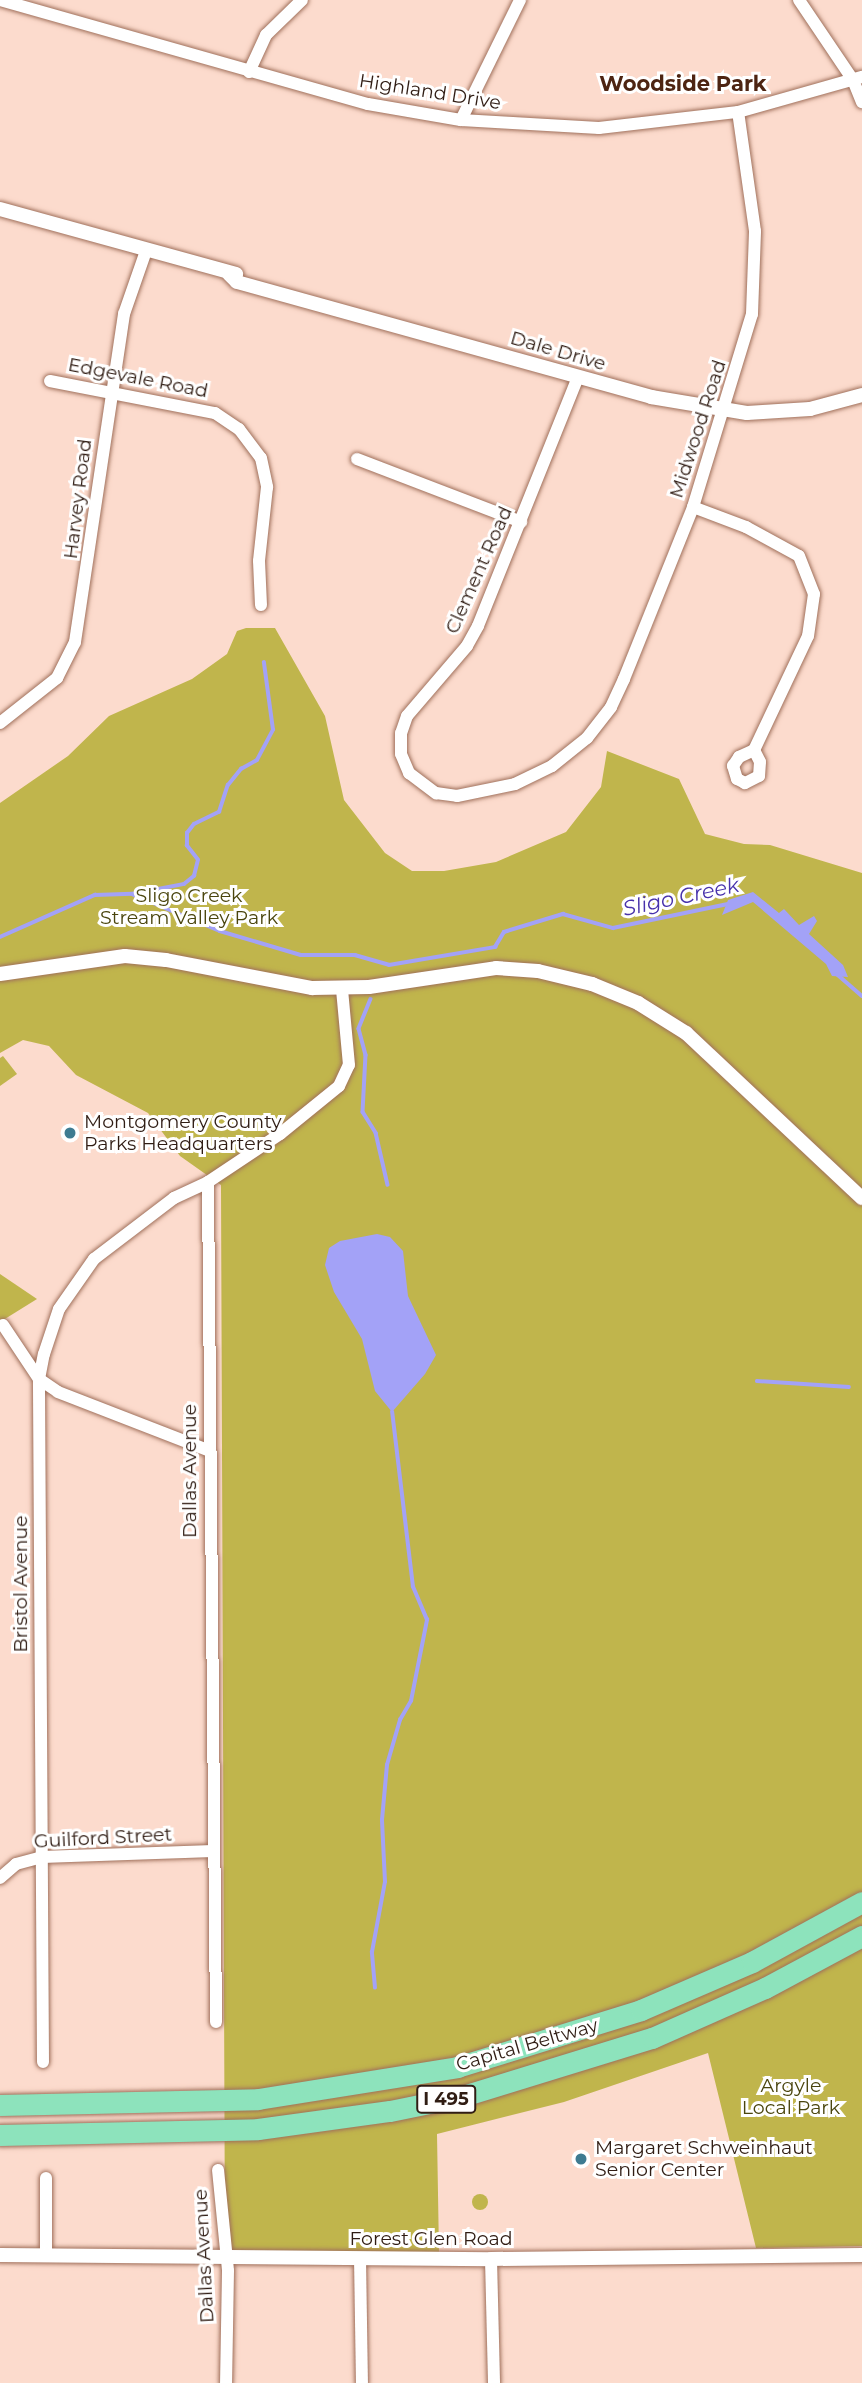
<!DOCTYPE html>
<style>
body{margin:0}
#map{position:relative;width:862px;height:2383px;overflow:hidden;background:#fcdbcd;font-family:Montserrat,sans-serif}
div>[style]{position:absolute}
.green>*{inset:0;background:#c0b54c}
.round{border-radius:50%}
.water>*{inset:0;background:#a3a2f7}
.stream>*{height:3.5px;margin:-1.75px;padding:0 1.75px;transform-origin:1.75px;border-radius:1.75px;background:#a3a2f7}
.roads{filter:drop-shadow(0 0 2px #a0705b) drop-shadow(0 0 2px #a0705b)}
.minor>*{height:12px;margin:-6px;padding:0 6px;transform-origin:6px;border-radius:6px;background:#fff}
.tertiary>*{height:14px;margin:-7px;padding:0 7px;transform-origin:7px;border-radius:7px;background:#fff}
.motorway>*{height:21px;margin:-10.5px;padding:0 10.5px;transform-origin:10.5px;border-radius:10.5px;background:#8de3bc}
.dots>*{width:19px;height:19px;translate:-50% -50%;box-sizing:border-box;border:4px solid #fff;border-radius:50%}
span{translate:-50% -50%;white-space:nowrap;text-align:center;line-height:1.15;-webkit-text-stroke:6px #fff;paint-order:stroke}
.shield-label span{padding:2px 5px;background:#fff;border:2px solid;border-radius:5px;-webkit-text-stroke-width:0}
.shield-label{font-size:18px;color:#301d14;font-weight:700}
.street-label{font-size:19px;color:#301d14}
.park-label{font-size:19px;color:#4a450d}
.poi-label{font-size:19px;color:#301d14}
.left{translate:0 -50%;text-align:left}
.neighbourhood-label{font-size:21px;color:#4d2412;font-weight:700}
.water-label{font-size:21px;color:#4832ab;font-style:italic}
</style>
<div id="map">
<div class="green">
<i style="clip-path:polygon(246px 628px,275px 628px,325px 716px,344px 800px,385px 853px,412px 871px,444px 871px,496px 862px,566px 832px,601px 787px,607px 751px,679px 779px,705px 834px,744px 844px,770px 845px,862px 873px,862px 2246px,756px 2248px,708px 2053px,564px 2102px,437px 2134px,439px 2253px,225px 2256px,221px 1185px,180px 1156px,148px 1113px,76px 1075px,49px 1046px,23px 1040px,0 1053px,0 803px,68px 756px,109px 716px,192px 679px,227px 654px,237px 631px)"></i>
<i style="clip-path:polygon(3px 1056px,17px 1074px,0 1086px,0 1058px)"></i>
<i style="clip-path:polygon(0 1274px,37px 1299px,0 1322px)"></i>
<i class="round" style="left:472px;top:2194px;width:16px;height:16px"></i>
</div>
<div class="water">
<i style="clip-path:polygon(753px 892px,779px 913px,784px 909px,799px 925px,814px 916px,817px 921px,809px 934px,843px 965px,848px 977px,832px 976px,826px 964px,753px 902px,722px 915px,728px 900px)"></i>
<i style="clip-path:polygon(377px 1234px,390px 1237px,403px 1251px,408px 1296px,436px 1355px,425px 1374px,392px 1412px,375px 1391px,362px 1339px,334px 1292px,325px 1265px,329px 1248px,340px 1241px)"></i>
</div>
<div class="stream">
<i style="left:132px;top:894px;width:53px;rotate:-10.9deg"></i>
<i style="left:184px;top:884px;width:13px;rotate:-39deg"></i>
<i style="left:194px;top:876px;width:16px;rotate:-76deg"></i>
<i style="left:198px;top:860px;width:18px;rotate:-128deg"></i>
<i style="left:187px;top:846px;width:13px;rotate:-90deg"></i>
<i style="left:187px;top:833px;width:11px;rotate:-52deg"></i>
<i style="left:194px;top:824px;width:28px;rotate:-26deg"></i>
<i style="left:219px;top:812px;width:28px;rotate:-72deg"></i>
<i style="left:228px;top:785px;width:21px;rotate:-51deg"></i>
<i style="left:241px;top:769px;width:18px;rotate:-29deg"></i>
<i style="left:257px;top:760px;width:34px;rotate:-62deg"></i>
<i style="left:273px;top:730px;width:68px;rotate:-97.7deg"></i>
<i style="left:0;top:937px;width:104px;rotate:-23.9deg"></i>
<i style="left:95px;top:895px;width:37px;rotate:-2deg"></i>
<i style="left:132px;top:894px;width:95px;rotate:22.8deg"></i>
<i style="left:220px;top:931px;width:84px;rotate:16.5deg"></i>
<i style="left:301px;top:955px;width:54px"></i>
<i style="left:355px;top:955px;width:35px;rotate:16deg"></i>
<i style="left:389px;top:965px;width:108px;rotate:-9.6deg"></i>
<i style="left:495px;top:947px;width:17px;rotate:-59deg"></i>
<i style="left:504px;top:932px;width:62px;rotate:-17deg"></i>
<i style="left:563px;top:914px;width:52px;rotate:15.6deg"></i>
<i style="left:613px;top:928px;width:117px;rotate:-11.8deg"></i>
<i style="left:837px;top:974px;width:33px;rotate:41deg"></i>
<i style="left:371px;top:999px;width:32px;rotate:112deg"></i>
<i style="left:359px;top:1029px;width:27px;rotate:75deg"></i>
<i style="left:366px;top:1055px;width:57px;rotate:93deg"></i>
<i style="left:363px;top:1112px;width:25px;rotate:58deg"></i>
<i style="left:376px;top:1133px;width:53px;rotate:77deg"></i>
<i style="left:757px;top:1381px;width:92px;rotate:3.7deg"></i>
<i style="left:375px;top:1988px;width:36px;rotate:-95deg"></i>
<i style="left:372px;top:1952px;width:71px;rotate:-79.5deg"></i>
<i style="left:385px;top:1882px;width:62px;rotate:-92.8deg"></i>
<i style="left:382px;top:1820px;width:55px;rotate:-84.8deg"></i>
<i style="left:387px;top:1765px;width:47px;rotate:-73.9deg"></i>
<i style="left:400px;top:1720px;width:22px;rotate:-60deg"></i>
<i style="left:411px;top:1701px;width:83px;rotate:-78.8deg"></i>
<i style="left:427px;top:1620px;width:36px;rotate:-113deg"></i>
<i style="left:413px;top:1587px;width:176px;rotate:-96.8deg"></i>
</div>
<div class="roads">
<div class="minor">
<i style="left:0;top:0;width:382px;rotate:15.8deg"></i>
<i style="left:368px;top:104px;width:94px;rotate:9.8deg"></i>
<i style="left:461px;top:120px;width:138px;rotate:3.3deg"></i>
<i style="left:599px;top:128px;width:140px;rotate:-6.6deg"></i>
<i style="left:738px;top:112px;width:129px;rotate:-15.8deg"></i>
<i style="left:799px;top:0;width:97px;rotate:56deg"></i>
<i style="left:853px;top:80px;width:24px;rotate:68deg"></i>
<i style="left:249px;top:72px;width:41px;rotate:-65.3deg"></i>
<i style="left:266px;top:35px;width:50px;rotate:-44.2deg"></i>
<i style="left:461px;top:120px;width:134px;rotate:-63.8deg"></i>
<i style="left:578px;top:377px;width:268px;rotate:111.9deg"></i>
<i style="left:478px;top:626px;width:23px;rotate:119deg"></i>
<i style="left:467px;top:646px;width:92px;rotate:130.6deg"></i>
<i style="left:407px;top:716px;width:18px;rotate:109deg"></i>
<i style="left:401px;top:733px;width:21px;rotate:90deg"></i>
<i style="left:401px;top:754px;width:21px;rotate:67deg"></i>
<i style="left:409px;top:773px;width:34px;rotate:37deg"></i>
<i style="left:436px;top:793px;width:21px;rotate:8deg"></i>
<i style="left:457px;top:796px;width:59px;rotate:-11.7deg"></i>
<i style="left:515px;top:784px;width:41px;rotate:-25.9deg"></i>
<i style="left:552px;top:766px;width:45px;rotate:-38.7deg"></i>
<i style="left:587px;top:738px;width:39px;rotate:-52deg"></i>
<i style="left:611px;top:707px;width:31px;rotate:-65deg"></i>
<i style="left:624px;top:679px;width:185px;rotate:-68.1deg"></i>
<i style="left:693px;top:507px;width:202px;rotate:-73deg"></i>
<i style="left:752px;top:314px;width:83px;rotate:-87.9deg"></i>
<i style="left:755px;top:231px;width:120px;rotate:-98.1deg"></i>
<i style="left:50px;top:381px;width:168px;rotate:11deg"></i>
<i style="left:215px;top:413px;width:29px;rotate:34deg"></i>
<i style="left:239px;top:429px;width:36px;rotate:53deg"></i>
<i style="left:261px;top:458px;width:30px;rotate:78deg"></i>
<i style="left:267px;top:487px;width:74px;rotate:96.2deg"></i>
<i style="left:259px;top:561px;width:44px;rotate:87.4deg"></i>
<i style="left:357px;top:459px;width:176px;rotate:21deg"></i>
<i style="left:693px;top:507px;width:57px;rotate:20.7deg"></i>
<i style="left:746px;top:527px;width:60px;rotate:28.7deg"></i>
<i style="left:799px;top:556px;width:41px;rotate:68.5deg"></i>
<i style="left:814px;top:594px;width:42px;rotate:98.1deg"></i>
<i style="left:808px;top:636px;width:126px;rotate:115.3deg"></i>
<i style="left:754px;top:750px;width:13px;rotate:63deg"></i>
<i style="left:760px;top:762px;width:14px;rotate:94deg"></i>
<i style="left:759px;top:776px;width:16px;rotate:153deg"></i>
<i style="left:745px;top:783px;width:9px;rotate:-153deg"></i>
<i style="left:737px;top:779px;width:14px;rotate:-107deg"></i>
<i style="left:733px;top:766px;width:11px;rotate:-56deg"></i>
<i style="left:739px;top:757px;width:17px;rotate:-25deg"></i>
<i style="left:0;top:723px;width:73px;rotate:-38.3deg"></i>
<i style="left:57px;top:678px;width:40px;rotate:-63.4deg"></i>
<i style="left:75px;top:642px;width:332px;rotate:-81.5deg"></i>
<i style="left:124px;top:314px;width:67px;rotate:-70.8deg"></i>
<i style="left:3px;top:1325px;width:65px;rotate:56.3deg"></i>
<i style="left:39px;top:1379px;width:23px;rotate:34deg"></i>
<i style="left:58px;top:1392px;width:163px;rotate:21.2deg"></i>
<i style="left:0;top:1878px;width:21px;rotate:-41deg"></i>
<i style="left:16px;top:1864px;width:27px;rotate:-15deg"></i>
<i style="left:42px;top:1857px;width:171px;rotate:-2deg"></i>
<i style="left:216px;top:2022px;width:840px;rotate:-90.55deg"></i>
<i style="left:208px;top:1182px;width:87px;rotate:-33.7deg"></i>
<i style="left:280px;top:1134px;width:76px;rotate:-39.1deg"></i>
<i style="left:339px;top:1086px;width:23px;rotate:-65deg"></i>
<i style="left:349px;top:1065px;width:75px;rotate:-95.3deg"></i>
<i style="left:43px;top:2062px;width:683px;rotate:-90.34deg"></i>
<i style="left:39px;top:1379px;width:25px;rotate:-79deg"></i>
<i style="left:44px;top:1354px;width:47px;rotate:-71.6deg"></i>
<i style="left:59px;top:1309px;width:61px;rotate:-55deg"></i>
<i style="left:94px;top:1259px;width:101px;rotate:-37.3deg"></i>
<i style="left:174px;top:1198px;width:38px;rotate:-25deg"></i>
<i style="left:218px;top:2170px;width:101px;rotate:84.3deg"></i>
<i style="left:228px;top:2271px;width:112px;rotate:91deg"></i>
<i style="left:46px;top:2178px;width:76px;rotate:90deg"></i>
<i style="left:360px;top:2258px;width:125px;rotate:89.1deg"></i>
<i style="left:491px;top:2259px;width:124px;rotate:88.6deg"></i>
</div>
<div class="tertiary">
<i style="left:0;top:209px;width:245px;rotate:15.4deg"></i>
<i style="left:229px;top:274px;width:11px;rotate:45deg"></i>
<i style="left:237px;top:282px;width:430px;rotate:15.5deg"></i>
<i style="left:651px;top:397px;width:97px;rotate:9.5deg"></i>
<i style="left:747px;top:413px;width:63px;rotate:-3.6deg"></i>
<i style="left:810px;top:409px;width:54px;rotate:-15.1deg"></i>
<i style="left:0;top:974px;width:126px;rotate:-8.2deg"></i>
<i style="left:125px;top:956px;width:41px;rotate:5.6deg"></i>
<i style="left:166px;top:960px;width:149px;rotate:10.9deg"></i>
<i style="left:312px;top:988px;width:57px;rotate:-1deg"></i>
<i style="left:369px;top:987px;width:128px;rotate:-8.5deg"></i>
<i style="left:496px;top:968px;width:42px;rotate:4.1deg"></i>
<i style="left:538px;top:971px;width:56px;rotate:13.5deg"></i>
<i style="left:592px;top:984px;width:50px;rotate:22.4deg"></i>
<i style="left:638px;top:1003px;width:57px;rotate:32deg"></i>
<i style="left:686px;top:1033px;width:241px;rotate:43.2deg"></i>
<i style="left:0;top:2255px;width:491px;rotate:0.5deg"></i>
<i style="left:491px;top:2259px;width:371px;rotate:-0.6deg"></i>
</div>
<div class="motorway">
<i style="left:0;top:2105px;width:258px;rotate:-1.3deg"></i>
<i style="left:258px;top:2099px;width:202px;rotate:-9.1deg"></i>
<i style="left:457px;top:2067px;width:193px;rotate:-17.2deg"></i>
<i style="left:641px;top:2010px;width:121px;rotate:-23.4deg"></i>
<i style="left:752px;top:1962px;width:125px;rotate:-28.6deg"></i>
<i style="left:0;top:2135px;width:258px;rotate:-1.3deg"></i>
<i style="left:258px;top:2129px;width:133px;rotate:-7.8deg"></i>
<i style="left:390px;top:2111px;width:75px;rotate:-11.6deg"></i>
<i style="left:463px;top:2096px;width:198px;rotate:-17.1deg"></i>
<i style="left:652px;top:2038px;width:124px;rotate:-23.9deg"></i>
<i style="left:765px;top:1988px;width:110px;rotate:-28.2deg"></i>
</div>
</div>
<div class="dots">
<i style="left:70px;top:1133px;background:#3e7b91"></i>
<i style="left:581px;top:2159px;background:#3e7b91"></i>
</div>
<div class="shield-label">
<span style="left:446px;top:2099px">I 495</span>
</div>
<div class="street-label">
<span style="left:430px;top:92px;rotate:9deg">Highland Drive</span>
<span style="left:558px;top:351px;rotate:16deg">Dale Drive</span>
<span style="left:138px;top:378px;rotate:11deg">Edgevale Road</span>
<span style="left:698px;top:429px;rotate:-72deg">Midwood Road</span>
<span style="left:78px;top:499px;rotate:-83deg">Harvey Road</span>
<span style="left:479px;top:570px;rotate:-66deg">Clement Road</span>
<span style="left:190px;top:1471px;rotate:-90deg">Dallas Avenue</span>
<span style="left:21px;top:1584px;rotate:-90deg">Bristol Avenue</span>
<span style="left:103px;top:1838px;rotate:-3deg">Guilford Street</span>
<span style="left:527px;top:2045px;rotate:-16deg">Capital Beltway</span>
<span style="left:431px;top:2239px">Forest Glen Road</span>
<span style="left:204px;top:2256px;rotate:-93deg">Dallas Avenue</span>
</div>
<div class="park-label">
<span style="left:189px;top:907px">Sligo Creek<br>Stream Valley Park</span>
<span style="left:791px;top:2097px">Argyle<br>Local Park</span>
</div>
<div class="poi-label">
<span class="left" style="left:84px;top:1133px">Montgomery County<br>Parks Headquarters</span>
<span class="left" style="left:595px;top:2159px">Margaret Schweinhaut<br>Senior Center</span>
</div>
<div class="neighbourhood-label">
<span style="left:683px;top:84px">Woodside Park</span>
</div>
<div class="water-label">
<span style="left:681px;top:897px;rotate:-12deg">Sligo Creek</span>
</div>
</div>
